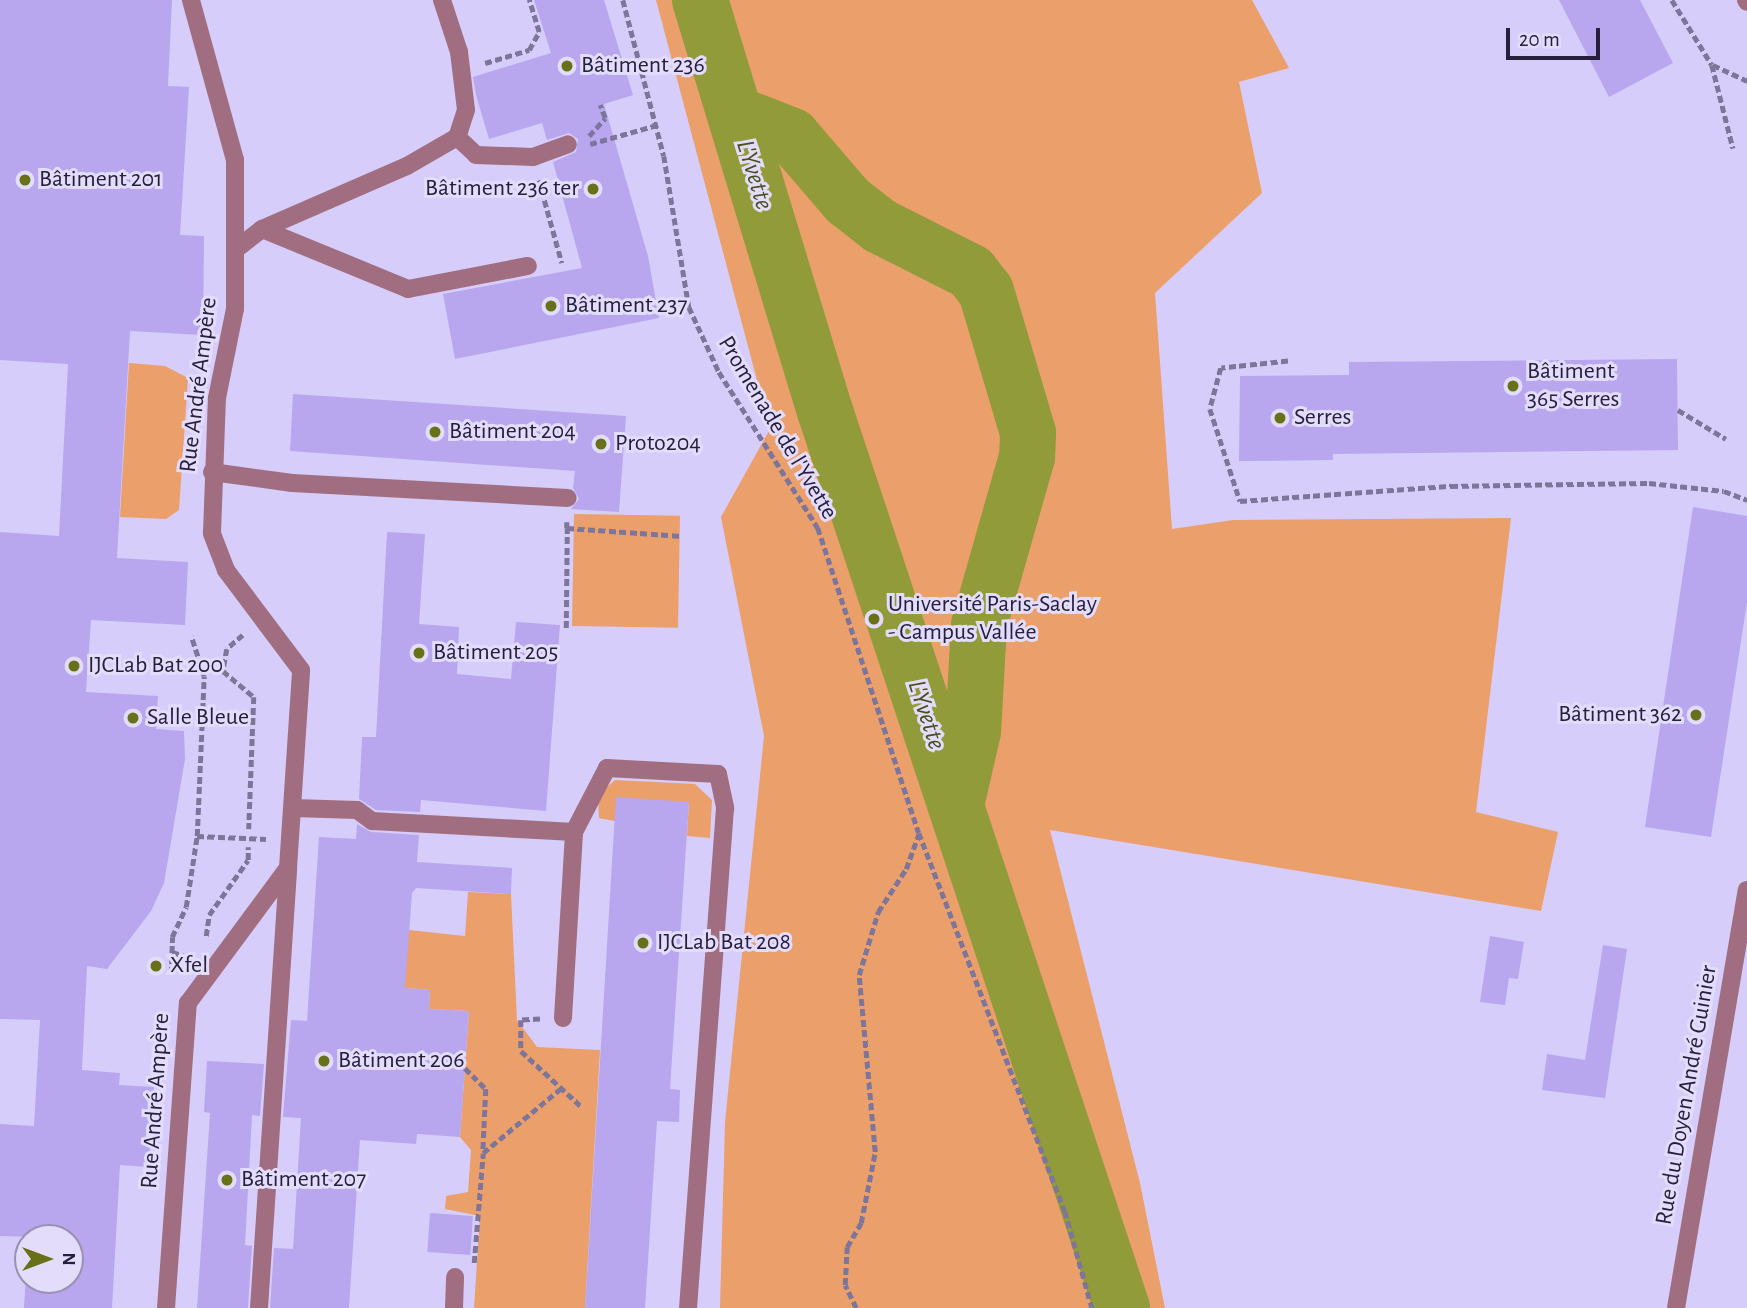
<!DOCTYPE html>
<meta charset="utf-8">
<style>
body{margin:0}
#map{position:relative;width:1747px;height:1308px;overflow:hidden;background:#d7cdfa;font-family:"Alegreya Sans",sans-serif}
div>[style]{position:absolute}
.green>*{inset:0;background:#eb9f6b;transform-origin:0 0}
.river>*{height:56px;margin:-28px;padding:0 28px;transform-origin:28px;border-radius:28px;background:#919b39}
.building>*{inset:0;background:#b8a6ef;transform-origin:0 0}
.path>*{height:4.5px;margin-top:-2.25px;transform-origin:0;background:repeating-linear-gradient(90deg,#7e769a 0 7px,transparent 0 10.5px)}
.minor>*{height:18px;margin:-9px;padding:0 9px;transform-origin:9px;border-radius:9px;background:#a16e81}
.dots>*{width:19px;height:19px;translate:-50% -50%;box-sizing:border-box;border:4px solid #e3ddfb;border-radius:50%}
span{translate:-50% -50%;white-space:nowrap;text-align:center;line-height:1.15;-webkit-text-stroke:6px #e3ddfb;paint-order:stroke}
.poi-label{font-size:24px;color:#27203c}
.left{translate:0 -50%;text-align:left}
.right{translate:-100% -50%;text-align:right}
.street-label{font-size:24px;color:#27203c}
.water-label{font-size:26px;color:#4a501d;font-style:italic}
.north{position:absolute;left:14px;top:1224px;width:70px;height:70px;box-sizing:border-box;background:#e3ddfb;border:2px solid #9891af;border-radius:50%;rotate:90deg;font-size:19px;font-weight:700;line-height:28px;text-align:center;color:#27203c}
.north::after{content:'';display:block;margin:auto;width:24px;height:32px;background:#687018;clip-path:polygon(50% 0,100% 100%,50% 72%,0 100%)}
.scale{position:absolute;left:1506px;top:28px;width:94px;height:32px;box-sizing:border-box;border:4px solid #27203c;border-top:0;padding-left:9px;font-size:21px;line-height:24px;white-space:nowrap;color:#27203c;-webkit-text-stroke:5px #e3ddfb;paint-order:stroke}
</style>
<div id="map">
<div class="green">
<i style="clip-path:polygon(656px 0,1252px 0,1289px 68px,1239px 82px,1262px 193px,1155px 293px,1172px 529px,1233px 520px,1511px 518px,1476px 812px,1558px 832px,1541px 911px,1050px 830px,1140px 1183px,1165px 1308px,720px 1308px,725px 1122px,764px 736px,721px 517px,770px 429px)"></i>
<i style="clip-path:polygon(129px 363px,165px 366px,188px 378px,179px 510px,166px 519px,120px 517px)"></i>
<i style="left:574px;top:514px;width:106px;height:112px;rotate:1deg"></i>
<i style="clip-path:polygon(615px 780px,695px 784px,712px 800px,710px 838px,687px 836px,689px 802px,615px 821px,599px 818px,598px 795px)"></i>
<i style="clip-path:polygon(468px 892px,511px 894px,517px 1020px,537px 1047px,600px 1050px,585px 1308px,474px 1308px,480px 1216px,445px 1209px,446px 1196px,468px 1192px,471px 1150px,460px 1137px,469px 1011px,429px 1009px,430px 990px,381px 986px,409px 930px,465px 936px)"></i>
</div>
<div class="river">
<i style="left:700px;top:0;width:430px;rotate:73.1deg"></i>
<i style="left:825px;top:411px;width:945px;rotate:71.68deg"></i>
<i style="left:736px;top:114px;width:60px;rotate:21.4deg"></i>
<i style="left:792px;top:136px;width:86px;rotate:49.3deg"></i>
<i style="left:848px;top:201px;width:41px;rotate:38deg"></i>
<i style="left:880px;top:226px;width:102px;rotate:26.8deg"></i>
<i style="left:971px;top:272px;width:24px;rotate:52deg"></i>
<i style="left:986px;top:291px;width:148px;rotate:73.5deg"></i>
<i style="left:1028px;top:433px;width:24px;rotate:92deg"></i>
<i style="left:1027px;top:457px;width:175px;rotate:105.9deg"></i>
<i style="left:979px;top:625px;width:106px;rotate:93.2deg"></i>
<i style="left:973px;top:731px;width:72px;rotate:102.9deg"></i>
</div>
<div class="building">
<i style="clip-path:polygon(0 0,172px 0,168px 86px,189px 87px,180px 235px,204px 236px,203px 335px,130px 331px,117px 558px,188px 562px,185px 625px,91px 620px,86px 692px,158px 696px,156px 729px,184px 731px,185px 759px,164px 883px,151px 911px,107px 969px,87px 966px,82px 1070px,120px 1073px,119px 1085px,154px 1087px,149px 1167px,120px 1165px,112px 1308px,24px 1308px,28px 1242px,28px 1280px,70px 1280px,70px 1238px,0 1236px,0 1124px,34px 1126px,40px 1020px,0 1019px,0 532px,59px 536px,68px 364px,0 360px)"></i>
<i style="clip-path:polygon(534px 0,604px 0,633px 95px,604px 104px,648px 256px,659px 318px,455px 359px,443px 294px,582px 268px,553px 162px,576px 152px,578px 139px,569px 133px,547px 140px,542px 123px,489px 139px,476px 95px,473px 77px,551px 53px)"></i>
<i style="clip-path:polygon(1559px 0,1640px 0,1673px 63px,1609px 97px)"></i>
<i style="clip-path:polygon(1677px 359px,1678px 450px,1333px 454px,1333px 460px,1239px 461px,1240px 376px,1349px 375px,1349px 362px)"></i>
<i style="clip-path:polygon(293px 394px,626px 416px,619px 512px,571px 509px,579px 499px,573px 488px,575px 471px,290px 451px)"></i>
<i style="clip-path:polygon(1693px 507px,1747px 516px,1747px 602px,1711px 837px,1645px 827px)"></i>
<i style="clip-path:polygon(387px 532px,425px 534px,419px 624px,459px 627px,457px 674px,511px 679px,516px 622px,560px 625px,546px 811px,421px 800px,420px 812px,376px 810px,359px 799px,362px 737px,376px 737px)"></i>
<i style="clip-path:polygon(616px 797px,689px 802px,670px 1089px,680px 1090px,679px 1122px,657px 1121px,645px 1308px,585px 1308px)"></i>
<i style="clip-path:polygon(357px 824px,371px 832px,419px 835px,417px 862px,512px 868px,511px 894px,416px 888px,412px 893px,405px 988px,430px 990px,429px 1009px,469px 1011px,460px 1137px,417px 1134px,416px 1144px,360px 1140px,349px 1308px,270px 1308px,274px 1248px,293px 1249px,301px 1118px,283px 1117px,291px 1020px,307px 1021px,319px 837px,356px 839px)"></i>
<i style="clip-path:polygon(1490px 936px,1524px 942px,1518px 979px,1509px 978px,1505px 1005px,1480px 1002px)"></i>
<i style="clip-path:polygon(1603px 945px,1627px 949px,1605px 1098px,1542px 1090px,1547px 1054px,1585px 1060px)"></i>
<i style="clip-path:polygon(207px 1061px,264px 1064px,260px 1116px,252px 1115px,245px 1245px,252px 1246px,248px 1308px,197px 1308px,210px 1113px,204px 1112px)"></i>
<i style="left:430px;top:1213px;width:43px;height:39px;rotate:4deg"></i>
</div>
<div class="path">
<i style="left:623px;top:0;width:161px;rotate:75.3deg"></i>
<i style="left:664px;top:156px;width:153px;rotate:80.6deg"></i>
<i style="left:689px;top:307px;width:72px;rotate:65.2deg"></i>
<i style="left:719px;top:372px;width:185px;rotate:57.6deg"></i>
<i style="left:818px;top:528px;width:321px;rotate:71.7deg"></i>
<i style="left:919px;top:833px;width:405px;rotate:68.9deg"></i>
<i style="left:1065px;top:1211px;width:101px;rotate:74.4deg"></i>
<i style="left:1672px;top:0;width:76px;rotate:58.4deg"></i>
<i style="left:1712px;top:65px;width:86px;rotate:75.8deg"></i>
<i style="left:485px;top:63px;width:46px;rotate:-16.5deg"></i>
<i style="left:529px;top:50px;width:21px;rotate:-61deg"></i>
<i style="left:539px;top:32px;width:34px;rotate:-107deg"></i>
<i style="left:1713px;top:65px;width:38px;rotate:25deg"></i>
<i style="left:589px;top:136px;width:24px;rotate:-48deg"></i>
<i style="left:605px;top:118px;width:14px;rotate:-111deg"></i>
<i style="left:590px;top:144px;width:70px;rotate:-15.8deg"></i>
<i style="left:539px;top:180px;width:86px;rotate:74.5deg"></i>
<i style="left:1288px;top:361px;width:67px;rotate:174deg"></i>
<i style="left:1221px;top:368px;width:42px;rotate:105deg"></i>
<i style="left:1210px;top:409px;width:97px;rotate:71.9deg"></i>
<i style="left:1240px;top:501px;width:212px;rotate:-4.1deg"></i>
<i style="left:1451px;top:486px;width:198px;rotate:-0.9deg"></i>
<i style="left:1649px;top:483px;width:75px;rotate:6.1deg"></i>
<i style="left:1724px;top:491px;width:25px;rotate:21deg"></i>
<i style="left:1678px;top:410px;width:56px;rotate:31.1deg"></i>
<i style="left:567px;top:522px;width:6px;rotate:90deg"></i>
<i style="left:567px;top:528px;width:115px;rotate:4deg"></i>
<i style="left:566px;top:628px;width:100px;rotate:-89.4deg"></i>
<i style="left:243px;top:635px;width:21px;rotate:139deg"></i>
<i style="left:227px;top:649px;width:22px;rotate:100deg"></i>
<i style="left:223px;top:671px;width:40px;rotate:40deg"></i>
<i style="left:254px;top:697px;width:132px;rotate:92.2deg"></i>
<i style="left:197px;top:836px;width:69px;rotate:2.5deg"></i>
<i style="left:206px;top:936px;width:21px;rotate:-82deg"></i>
<i style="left:209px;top:915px;width:67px;rotate:-54.7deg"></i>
<i style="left:248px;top:860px;width:13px;rotate:-90deg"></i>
<i style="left:172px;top:952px;width:20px;rotate:18deg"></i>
<i style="left:171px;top:974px;width:37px;rotate:-88deg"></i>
<i style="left:172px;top:937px;width:33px;rotate:-65deg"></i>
<i style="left:186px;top:907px;width:72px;rotate:-81.2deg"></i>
<i style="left:197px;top:836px;width:160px;rotate:-87.5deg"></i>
<i style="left:204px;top:676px;width:42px;rotate:-108deg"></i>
<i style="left:540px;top:1019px;width:19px;rotate:177deg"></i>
<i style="left:521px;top:1020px;width:31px;rotate:90deg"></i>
<i style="left:521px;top:1051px;width:83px;rotate:42.6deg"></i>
<i style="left:465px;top:1068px;width:30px;rotate:45deg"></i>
<i style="left:486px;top:1089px;width:63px;rotate:92.7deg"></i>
<i style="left:474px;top:1263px;width:110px;rotate:-85.3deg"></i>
<i style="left:483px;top:1153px;width:100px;rotate:-39.7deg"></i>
<i style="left:856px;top:1308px;width:25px;rotate:-116deg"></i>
<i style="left:845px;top:1285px;width:38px;rotate:-87deg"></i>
<i style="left:847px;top:1247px;width:28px;rotate:-60deg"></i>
<i style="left:861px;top:1223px;width:72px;rotate:-78.8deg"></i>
<i style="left:875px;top:1152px;width:178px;rotate:-95.2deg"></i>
<i style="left:859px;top:975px;width:66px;rotate:-73.2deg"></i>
<i style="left:878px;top:912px;width:51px;rotate:-56.9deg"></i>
<i style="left:906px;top:869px;width:37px;rotate:-70deg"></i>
</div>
<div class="minor">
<i style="left:442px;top:0;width:55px;rotate:71.9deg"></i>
<i style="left:459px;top:52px;width:58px;rotate:83.1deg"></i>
<i style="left:466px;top:110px;width:28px;rotate:108deg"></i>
<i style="left:457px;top:137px;width:26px;rotate:43deg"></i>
<i style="left:476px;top:155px;width:57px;rotate:2deg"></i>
<i style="left:533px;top:157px;width:37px;rotate:-20deg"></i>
<i style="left:1746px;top:0;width:2px;rotate:63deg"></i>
<i style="left:262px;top:229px;width:158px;rotate:22.3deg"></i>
<i style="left:408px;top:289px;width:122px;rotate:-10.9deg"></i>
<i style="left:235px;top:250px;width:34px;rotate:-38deg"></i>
<i style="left:262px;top:229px;width:158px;rotate:-23.5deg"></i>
<i style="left:407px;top:166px;width:58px;rotate:-30.1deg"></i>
<i style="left:212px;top:472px;width:81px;rotate:7.8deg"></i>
<i style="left:292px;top:483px;width:276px;rotate:3.1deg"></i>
<i style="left:293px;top:808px;width:64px;rotate:1.8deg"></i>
<i style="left:357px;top:810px;width:19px;rotate:36deg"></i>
<i style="left:372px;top:821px;width:202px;rotate:3.1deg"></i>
<i style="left:574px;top:832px;width:72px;rotate:-62.7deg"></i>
<i style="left:607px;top:768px;width:111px;rotate:3.1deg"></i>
<i style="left:718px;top:774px;width:35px;rotate:78deg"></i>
<i style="left:725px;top:808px;width:501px;rotate:94.23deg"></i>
<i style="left:563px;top:1018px;width:186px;rotate:-86.6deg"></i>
<i style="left:166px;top:1308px;width:306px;rotate:-85.9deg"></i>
<i style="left:188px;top:1003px;width:168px;rotate:-53.5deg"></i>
<i style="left:288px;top:868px;width:198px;rotate:-86.2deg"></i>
<i style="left:301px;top:670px;width:125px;rotate:-126.9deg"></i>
<i style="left:226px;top:570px;width:40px;rotate:-111deg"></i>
<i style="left:212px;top:533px;width:135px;rotate:-87.9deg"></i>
<i style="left:217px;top:398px;width:91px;rotate:-78.6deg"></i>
<i style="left:235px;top:309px;width:149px;rotate:-90deg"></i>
<i style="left:235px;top:160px;width:166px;rotate:-105.4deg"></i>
<i style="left:259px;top:1308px;width:441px;rotate:-86.2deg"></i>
<i style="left:454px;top:1308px;width:31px;rotate:-88deg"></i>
<i style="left:1676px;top:1308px;width:424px;rotate:-80.4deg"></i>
</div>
<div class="dots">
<i style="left:567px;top:66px;background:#687018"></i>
<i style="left:25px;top:180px;background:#687018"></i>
<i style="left:593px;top:189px;background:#687018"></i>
<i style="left:551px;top:306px;background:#687018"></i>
<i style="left:1513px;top:386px;background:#687018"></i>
<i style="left:1280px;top:418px;background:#687018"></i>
<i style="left:435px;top:432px;background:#687018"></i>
<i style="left:601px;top:444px;background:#687018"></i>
<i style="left:874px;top:619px;background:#687018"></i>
<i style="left:419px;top:653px;background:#687018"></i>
<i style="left:74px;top:666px;background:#687018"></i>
<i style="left:1696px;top:715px;background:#687018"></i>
<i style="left:133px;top:718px;background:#687018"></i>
<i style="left:643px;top:943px;background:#687018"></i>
<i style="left:156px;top:966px;background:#687018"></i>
<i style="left:324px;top:1061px;background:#687018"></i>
<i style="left:227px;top:1180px;background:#687018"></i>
</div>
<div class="poi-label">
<span class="left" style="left:581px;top:66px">Bâtiment 236</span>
<span class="left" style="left:39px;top:180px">Bâtiment 201</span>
<span class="right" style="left:579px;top:189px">Bâtiment 236 ter</span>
<span class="left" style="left:565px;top:306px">Bâtiment 237</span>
<span class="left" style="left:1527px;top:386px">Bâtiment<br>365 Serres</span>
<span class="left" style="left:1294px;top:418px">Serres</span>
<span class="left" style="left:449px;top:432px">Bâtiment 204</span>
<span class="left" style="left:615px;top:444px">Proto204</span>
<span class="left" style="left:888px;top:619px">Université Paris-Saclay<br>- Campus Vallée</span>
<span class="left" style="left:433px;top:653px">Bâtiment 205</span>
<span class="left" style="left:88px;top:666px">IJCLab Bat 200</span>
<span class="right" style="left:1682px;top:715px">Bâtiment 362</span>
<span class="left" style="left:147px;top:718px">Salle Bleue</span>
<span class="left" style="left:657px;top:943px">IJCLab Bat 208</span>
<span class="left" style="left:170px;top:966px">Xfel</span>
<span class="left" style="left:338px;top:1061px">Bâtiment 206</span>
<span class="left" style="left:241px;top:1180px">Bâtiment 207</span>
</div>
<div class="street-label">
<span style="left:199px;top:385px;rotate:-83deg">Rue André Ampère</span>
<span style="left:777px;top:428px;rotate:59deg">Promenade de l'Yvette</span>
<span style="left:1687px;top:1095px;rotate:-80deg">Rue du Doyen André Guinier</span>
<span style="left:156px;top:1101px;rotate:-86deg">Rue André Ampère</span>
</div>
<div class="water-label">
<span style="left:754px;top:175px;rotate:73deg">L'Yvette</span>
<span style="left:926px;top:715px;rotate:72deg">L'Yvette</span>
</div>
<div class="north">N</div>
<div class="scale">20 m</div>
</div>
